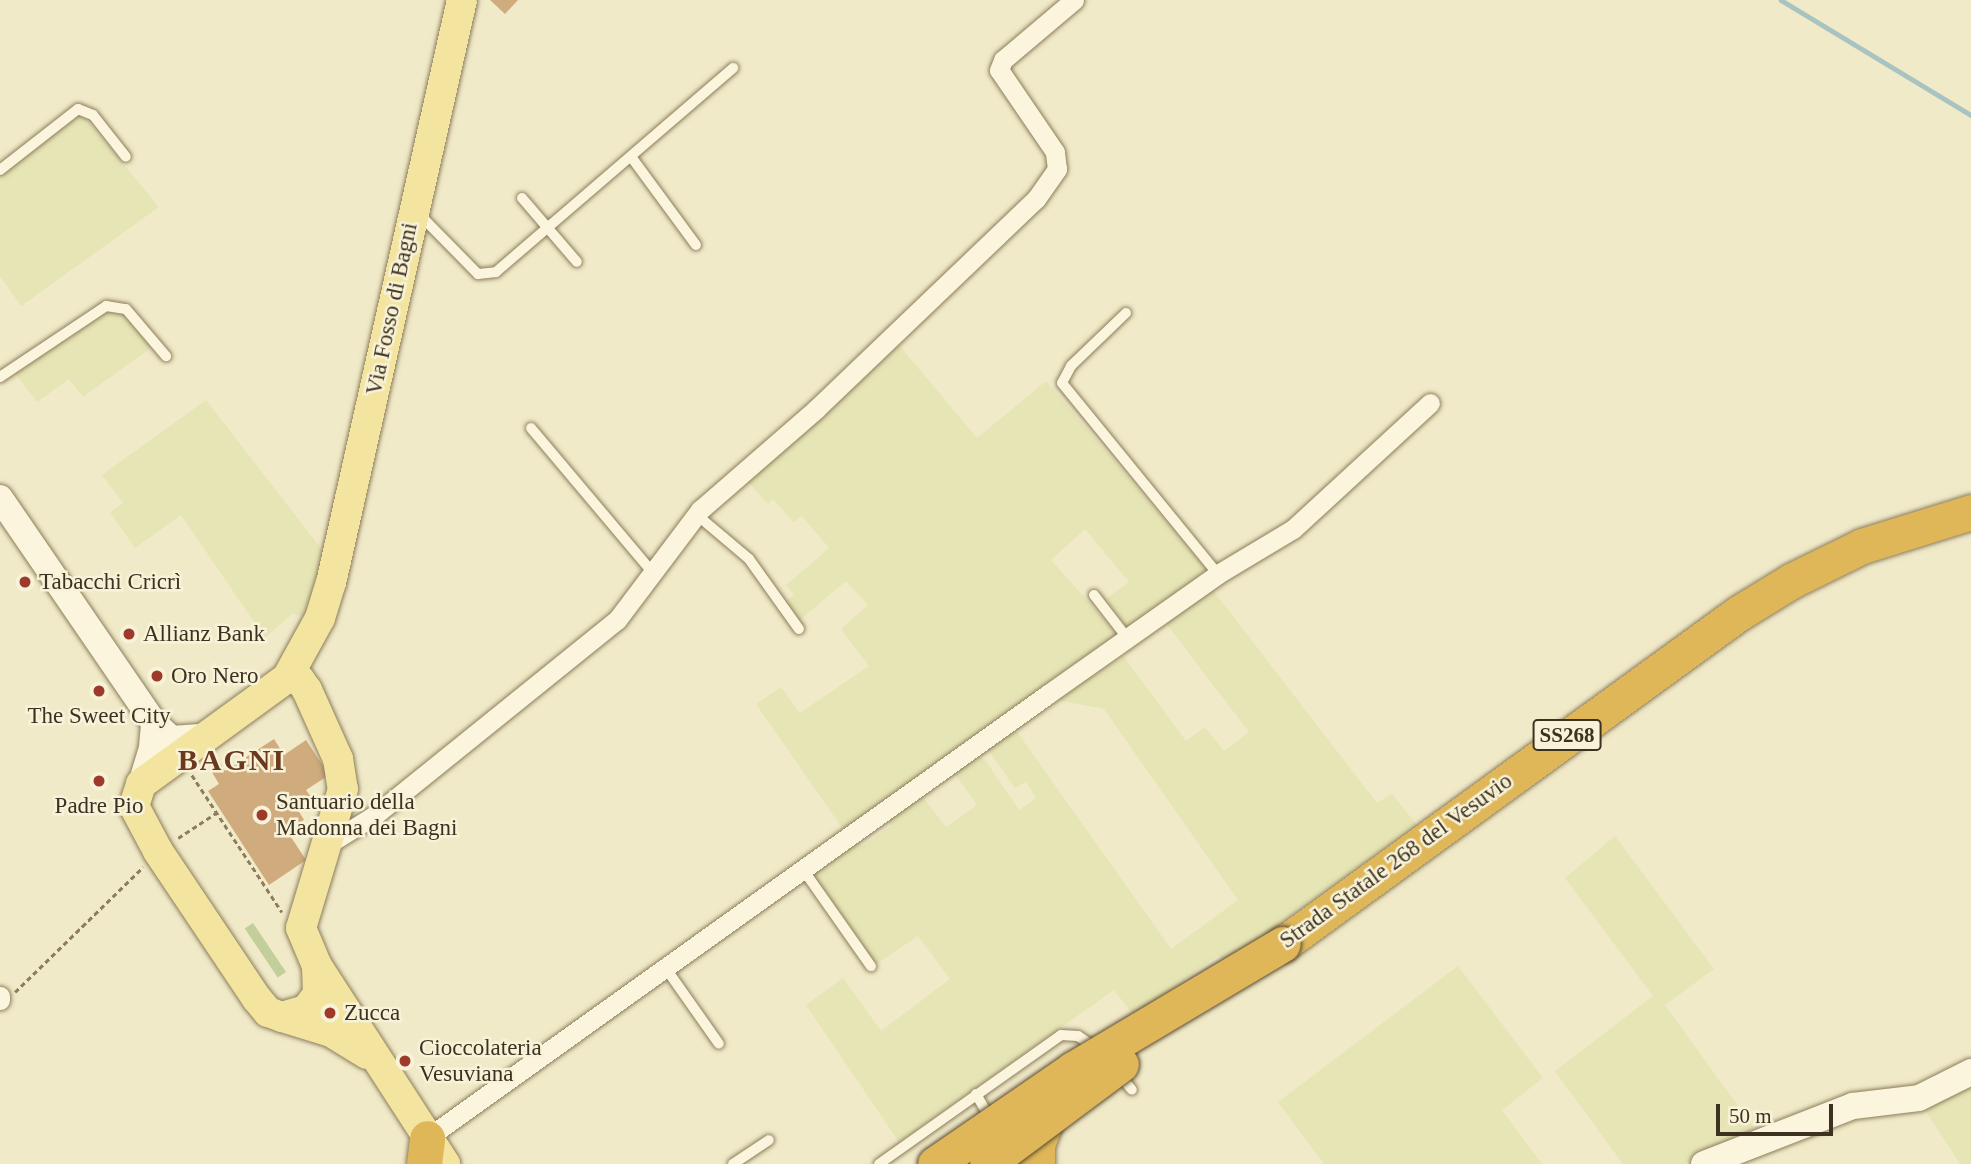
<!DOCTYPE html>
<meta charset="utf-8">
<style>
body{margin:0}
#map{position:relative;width:1971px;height:1164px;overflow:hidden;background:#f0eac8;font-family:"Times New Roman",serif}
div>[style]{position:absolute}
.farmland>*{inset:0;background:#e6e5b5}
.green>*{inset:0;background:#c2cf9b;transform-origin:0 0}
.stream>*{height:4.5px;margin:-2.25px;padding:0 2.25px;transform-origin:2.25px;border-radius:2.25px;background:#a9c4c0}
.building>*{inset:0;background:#cfab7d}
.path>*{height:2.5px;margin-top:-1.25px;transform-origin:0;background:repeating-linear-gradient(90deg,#8d7d5c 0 5px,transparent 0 8.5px)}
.roads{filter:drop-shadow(0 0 2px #8d7d5c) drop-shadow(0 0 2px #8d7d5c)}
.lane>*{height:10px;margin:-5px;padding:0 5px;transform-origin:5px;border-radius:5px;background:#faf5dc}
.street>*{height:19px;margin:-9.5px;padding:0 9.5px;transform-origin:9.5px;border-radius:9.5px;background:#faf5dc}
.secondary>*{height:26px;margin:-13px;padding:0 13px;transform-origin:13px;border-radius:13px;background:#faf5dc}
.primary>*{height:30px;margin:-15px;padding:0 15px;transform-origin:15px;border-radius:15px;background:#f3e5a0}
.highway>*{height:35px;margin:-17.5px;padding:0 17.5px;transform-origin:17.5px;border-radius:17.5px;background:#dfb759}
.bridges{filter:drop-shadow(0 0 2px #5b4a30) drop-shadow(0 0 2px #5b4a30)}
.highway-bridge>*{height:35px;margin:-17.5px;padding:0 17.5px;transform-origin:17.5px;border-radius:17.5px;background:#dfb759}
.dots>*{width:19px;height:19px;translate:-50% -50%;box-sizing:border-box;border:4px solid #f7f2d8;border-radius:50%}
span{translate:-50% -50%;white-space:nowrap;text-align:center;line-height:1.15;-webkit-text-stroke:5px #f7f2d8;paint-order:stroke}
.shield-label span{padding:2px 5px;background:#f7f2d8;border:2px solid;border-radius:5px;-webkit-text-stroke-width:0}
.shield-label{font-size:21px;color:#3d3220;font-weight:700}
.street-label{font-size:23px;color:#3d3220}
.poi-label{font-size:23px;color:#3d3220}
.left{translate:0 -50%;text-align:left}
.district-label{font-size:30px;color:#6b391e;font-weight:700;letter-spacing:2px}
.scale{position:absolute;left:1716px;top:1104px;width:117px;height:32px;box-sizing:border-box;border:4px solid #3d3220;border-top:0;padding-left:9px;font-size:21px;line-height:24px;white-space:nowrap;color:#3d3220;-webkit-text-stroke:5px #f7f2d8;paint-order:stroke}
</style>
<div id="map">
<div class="farmland">
<i style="clip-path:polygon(81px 113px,159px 207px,21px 306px,0 276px,0 175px,72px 116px)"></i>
<i style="clip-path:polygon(108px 310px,126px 316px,152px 347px,83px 397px,69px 379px,37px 402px,15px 373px)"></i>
<i style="clip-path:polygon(893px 338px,977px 438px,1046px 381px,1211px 574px,1130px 632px,1106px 599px,1129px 582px,1085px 529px,1051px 560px,1118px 635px,845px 832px,756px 704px,781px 687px,800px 713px,869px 666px,841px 629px,868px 605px,846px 581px,799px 621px,785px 602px,794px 595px,786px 585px,829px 548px,802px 516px,793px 522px,773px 499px,768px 504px,742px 475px)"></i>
<i style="clip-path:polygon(206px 400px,327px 556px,309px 617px,292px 614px,265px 638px,181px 515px,135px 548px,110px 512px,123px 503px,102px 475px)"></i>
<i style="clip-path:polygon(1212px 589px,1377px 803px,1392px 794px,1417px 825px,1224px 963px,1218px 955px,1134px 1016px,1114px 990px,899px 1142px,806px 1005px,843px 978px,881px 1031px,950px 979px,918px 936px,875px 965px,811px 873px,855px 836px,862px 846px,891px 826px,886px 815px,919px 792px,946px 827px,977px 805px,952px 770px,971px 756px,980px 756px,987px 763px,1019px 810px,1036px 798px,1026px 782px,1015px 788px,988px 750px,987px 745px,1013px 726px,1171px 949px,1238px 900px,1104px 709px,1052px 699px,1124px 657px,1186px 741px,1205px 727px,1224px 751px,1249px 732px,1165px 622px)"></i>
<i style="clip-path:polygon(1615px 836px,1714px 969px,1665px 1005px,1754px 1128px,1684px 1164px,1623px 1164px,1555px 1071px,1653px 996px,1565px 878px)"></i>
<i style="clip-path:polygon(1458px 966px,1543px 1078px,1502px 1110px,1542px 1164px,1324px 1164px,1278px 1102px)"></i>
<i style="clip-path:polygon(1971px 1086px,1971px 1164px,1960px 1164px,1920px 1102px)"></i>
</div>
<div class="green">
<i style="left:253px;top:923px;width:59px;height:10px;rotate:56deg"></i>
</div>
<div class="stream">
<i style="left:1781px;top:0;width:222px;rotate:31.2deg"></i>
</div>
<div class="building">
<i style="clip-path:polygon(490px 0,518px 0,505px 14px)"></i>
<i style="clip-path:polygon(274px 739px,284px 755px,306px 740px,329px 775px,306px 790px,313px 800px,298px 810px,304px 820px,287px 831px,306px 860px,269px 885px,208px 791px,219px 784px,210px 769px,220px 763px,225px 771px)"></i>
</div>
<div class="path">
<i style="left:192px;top:775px;width:164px;rotate:56.7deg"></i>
<i style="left:178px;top:838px;width:45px;rotate:-33.3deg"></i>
<i style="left:15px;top:992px;width:179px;rotate:-44.3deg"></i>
</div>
<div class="roads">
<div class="lane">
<i style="left:632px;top:158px;width:108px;rotate:53.7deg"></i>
<i style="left:0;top:170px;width:99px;rotate:-38deg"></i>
<i style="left:78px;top:109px;width:16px;rotate:22deg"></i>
<i style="left:93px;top:115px;width:53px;rotate:51.8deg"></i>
<i style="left:522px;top:198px;width:84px;rotate:49.3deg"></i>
<i style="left:420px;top:215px;width:83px;rotate:45.5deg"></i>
<i style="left:478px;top:274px;width:18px;rotate:-6deg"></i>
<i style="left:496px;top:272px;width:313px;rotate:-40.7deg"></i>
<i style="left:1126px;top:313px;width:76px;rotate:136.1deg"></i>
<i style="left:1071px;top:366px;width:19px;rotate:118deg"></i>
<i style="left:1062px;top:383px;width:247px;rotate:50.8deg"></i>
<i style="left:0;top:377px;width:128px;rotate:-33.8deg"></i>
<i style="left:106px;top:306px;width:20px;rotate:9deg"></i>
<i style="left:126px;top:309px;width:62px;rotate:49.6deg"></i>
<i style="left:531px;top:428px;width:191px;rotate:49.9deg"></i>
<i style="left:697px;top:515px;width:68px;rotate:40.2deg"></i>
<i style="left:749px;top:559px;width:86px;rotate:54.5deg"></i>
<i style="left:1094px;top:595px;width:56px;rotate:52.3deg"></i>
<i style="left:802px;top:868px;width:120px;rotate:54.9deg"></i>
<i style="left:667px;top:970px;width:90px;rotate:54.9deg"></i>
<i style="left:1117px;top:1072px;width:23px;rotate:50deg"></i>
<i style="left:976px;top:1094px;width:28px;rotate:60deg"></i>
<i style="left:733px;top:1164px;width:43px;rotate:-33.7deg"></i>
<i style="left:879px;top:1164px;width:223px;rotate:-35.3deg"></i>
<i style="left:1061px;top:1035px;width:17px;rotate:3deg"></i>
<i style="left:1078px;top:1036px;width:22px;rotate:34deg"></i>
</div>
<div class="street">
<i style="left:328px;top:844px;width:55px;rotate:-31.7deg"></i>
<i style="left:375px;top:815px;width:311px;rotate:-38.9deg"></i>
<i style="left:617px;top:620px;width:138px;rotate:-53deg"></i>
<i style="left:700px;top:510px;width:154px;rotate:-41deg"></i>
<i style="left:816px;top:409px;width:304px;rotate:-43.7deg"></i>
<i style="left:1036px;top:199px;width:37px;rotate:-55deg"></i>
<i style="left:1057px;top:169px;width:17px;rotate:-97deg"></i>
<i style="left:1055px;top:152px;width:99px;rotate:-124.3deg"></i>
<i style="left:999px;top:70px;width:11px;rotate:-68deg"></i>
<i style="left:1003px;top:60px;width:93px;rotate:-40.2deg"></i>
<i style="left:0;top:996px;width:4px;rotate:90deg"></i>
<i style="left:427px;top:1138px;width:763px;rotate:-35.56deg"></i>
<i style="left:1048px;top:694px;width:208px;rotate:-35.2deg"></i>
<i style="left:1218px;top:574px;width:87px;rotate:-31deg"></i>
<i style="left:1293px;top:529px;width:186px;rotate:-42.6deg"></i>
</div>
<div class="secondary">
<i style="left:0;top:498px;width:273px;rotate:55.6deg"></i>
<i style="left:154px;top:723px;width:24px;rotate:42deg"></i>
<i style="left:172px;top:739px;width:28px;rotate:-4deg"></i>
<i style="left:141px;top:784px;width:39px;rotate:-73deg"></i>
<i style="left:152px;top:747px;width:24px;rotate:-85deg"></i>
<i style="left:1704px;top:1164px;width:160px;rotate:-21.3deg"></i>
<i style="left:1853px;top:1106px;width:66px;rotate:-6.9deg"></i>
<i style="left:1919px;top:1098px;width:58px;rotate:-26.6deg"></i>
</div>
<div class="primary">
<i style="left:287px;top:678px;width:13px;rotate:9deg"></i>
<i style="left:300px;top:680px;width:12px;rotate:55deg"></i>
<i style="left:307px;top:690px;width:76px;rotate:65.8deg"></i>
<i style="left:338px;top:759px;width:30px;rotate:81deg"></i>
<i style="left:343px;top:789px;width:145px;rotate:106.8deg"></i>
<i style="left:301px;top:928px;width:41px;rotate:67.2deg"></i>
<i style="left:317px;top:966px;width:28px;rotate:88deg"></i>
<i style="left:318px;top:994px;width:20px;rotate:127deg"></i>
<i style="left:306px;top:1010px;width:25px;rotate:164deg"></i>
<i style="left:282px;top:1017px;width:15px;rotate:-160deg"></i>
<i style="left:268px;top:1012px;width:17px;rotate:-130deg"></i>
<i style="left:257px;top:999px;width:178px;rotate:-123.8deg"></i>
<i style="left:158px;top:851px;width:51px;rotate:-118.1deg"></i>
<i style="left:134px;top:806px;width:23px;rotate:-72deg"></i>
<i style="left:141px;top:784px;width:180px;rotate:-36deg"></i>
<i style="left:287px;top:678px;width:68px;rotate:-61.2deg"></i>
<i style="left:320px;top:618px;width:37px;rotate:-73deg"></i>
<i style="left:331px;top:583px;width:598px;rotate:-77.34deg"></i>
<i style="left:317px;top:966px;width:236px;rotate:57.1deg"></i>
<i style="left:282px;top:1017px;width:51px;rotate:17deg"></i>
<i style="left:331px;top:1032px;width:42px;rotate:31.4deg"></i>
</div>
<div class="highway">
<i style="left:1283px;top:944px;width:563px;rotate:-35.98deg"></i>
<i style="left:1739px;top:613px;width:61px;rotate:-31.6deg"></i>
<i style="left:1791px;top:581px;width:79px;rotate:-26.2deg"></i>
<i style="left:1862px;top:546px;width:114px;rotate:-17.3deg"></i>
<i style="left:424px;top:1164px;width:26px;rotate:-83deg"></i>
<i style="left:1037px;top:1164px;width:19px;rotate:-90deg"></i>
<i style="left:1037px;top:1145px;width:27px;rotate:-70deg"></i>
</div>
</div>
<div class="bridges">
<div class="highway-bridge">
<i style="left:935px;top:1164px;width:168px;rotate:-34.5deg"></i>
<i style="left:1073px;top:1069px;width:244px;rotate:-30.8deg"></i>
<i style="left:987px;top:1164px;width:167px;rotate:-36.7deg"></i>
</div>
</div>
<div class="dots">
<i style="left:25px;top:582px;background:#9d3a2a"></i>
<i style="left:129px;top:634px;background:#9d3a2a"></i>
<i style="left:157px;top:676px;background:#9d3a2a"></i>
<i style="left:99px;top:691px;background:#9d3a2a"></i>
<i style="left:99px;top:781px;background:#9d3a2a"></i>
<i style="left:262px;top:815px;background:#9d3a2a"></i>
<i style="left:330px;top:1013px;background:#9d3a2a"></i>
<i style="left:405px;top:1061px;background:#9d3a2a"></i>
</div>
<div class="shield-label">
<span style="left:1567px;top:735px">SS268</span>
</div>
<div class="street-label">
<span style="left:392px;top:309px;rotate:-78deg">Via Fosso di Bagni</span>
<span style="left:1396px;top:861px;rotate:-36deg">Strada Statale 268 del Vesuvio</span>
</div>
<div class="poi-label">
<span class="left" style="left:39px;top:582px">Tabacchi Cricrì</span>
<span class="left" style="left:143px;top:634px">Allianz Bank</span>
<span class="left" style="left:171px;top:676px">Oro Nero</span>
<span style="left:99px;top:716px">The Sweet City</span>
<span class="left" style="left:276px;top:815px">Santuario della<br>Madonna dei Bagni</span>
<span style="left:99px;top:806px">Padre Pio</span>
<span class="left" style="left:344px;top:1013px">Zucca</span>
<span class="left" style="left:419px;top:1061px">Cioccolateria<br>Vesuviana</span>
</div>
<div class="district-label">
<span style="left:232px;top:760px">BAGNI</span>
</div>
<div class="scale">50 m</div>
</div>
